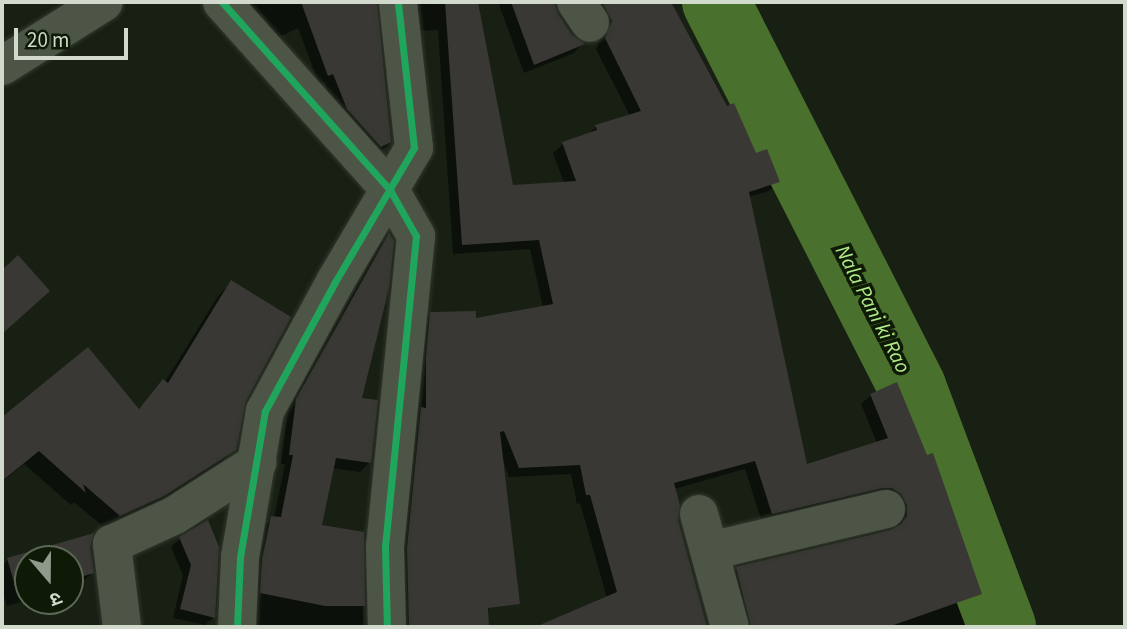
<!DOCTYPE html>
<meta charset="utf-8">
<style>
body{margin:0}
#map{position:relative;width:1127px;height:629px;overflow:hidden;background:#181f13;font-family:"Source Sans 3","Noto Sans Devanagari",sans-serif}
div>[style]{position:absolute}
.shadow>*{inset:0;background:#0007}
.river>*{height:68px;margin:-34px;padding:0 34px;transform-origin:34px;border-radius:34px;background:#4a702e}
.building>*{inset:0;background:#393834}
.roads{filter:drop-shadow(0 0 2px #32382e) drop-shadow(0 0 2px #32382e)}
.minor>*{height:38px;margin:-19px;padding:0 19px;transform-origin:19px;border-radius:19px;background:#4d5646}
.cycleway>*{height:7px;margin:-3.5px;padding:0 3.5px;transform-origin:3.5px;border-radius:3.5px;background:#20a55d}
span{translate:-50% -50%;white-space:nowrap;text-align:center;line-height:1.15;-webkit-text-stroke:7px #0e1a06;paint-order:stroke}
.water-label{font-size:21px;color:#b1eb89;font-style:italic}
.frame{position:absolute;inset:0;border:4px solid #d1dacc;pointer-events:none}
.north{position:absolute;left:14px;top:545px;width:70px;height:70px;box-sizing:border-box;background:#0e1a06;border:2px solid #5c6755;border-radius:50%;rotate:160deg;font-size:19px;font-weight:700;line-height:28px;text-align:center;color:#d1dacc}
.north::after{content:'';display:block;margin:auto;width:24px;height:32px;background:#90998b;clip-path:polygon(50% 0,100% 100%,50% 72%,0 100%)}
.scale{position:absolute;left:14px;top:28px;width:114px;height:32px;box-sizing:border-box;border:4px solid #d1dacc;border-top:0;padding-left:9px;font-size:21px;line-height:24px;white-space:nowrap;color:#d1dacc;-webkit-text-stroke:5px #0e1a06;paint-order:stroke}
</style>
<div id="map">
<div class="shadow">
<i style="clip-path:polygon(232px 2px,375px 2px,390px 142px,380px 152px,338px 119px,324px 82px,319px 84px,298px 28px,275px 39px,262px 14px,250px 20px)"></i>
<i style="clip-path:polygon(407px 2px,476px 2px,511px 187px,564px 183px,553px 153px,563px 144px,589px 134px,596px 127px,630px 116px,596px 49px,603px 33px,584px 2px,667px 2px,696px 55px,699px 54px,726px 109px,755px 156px,778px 182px,769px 191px,748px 197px,806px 467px,877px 443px,861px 404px,871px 395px,926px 457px,948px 496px,990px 627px,739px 627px,728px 578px,737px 569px,896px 529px,898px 526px,898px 513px,762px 522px,745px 469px,674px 489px,676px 520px,706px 627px,570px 627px,567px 621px,607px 598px,580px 503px,577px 504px,571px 474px,509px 477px,503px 460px,487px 627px,400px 627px,398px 558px,421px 324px,431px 314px,475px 320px,543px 307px,530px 249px,453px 254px,438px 30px,413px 31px)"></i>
<i style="clip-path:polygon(498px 2px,553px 2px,556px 14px,571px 37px,582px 44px,574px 53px,524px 73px)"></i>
<i style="clip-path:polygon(389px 236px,360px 400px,370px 462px,360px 472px,332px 468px,320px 526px,363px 534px,363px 627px,251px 627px,262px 527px,274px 518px,285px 464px,281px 464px,288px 410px,380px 245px)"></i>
<i style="clip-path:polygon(231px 283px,244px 400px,235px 449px,220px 463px,149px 509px,106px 529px,74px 502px,71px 505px,24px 464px,2px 482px,2px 419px,87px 349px,137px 410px,165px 382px,218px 296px)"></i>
<i style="clip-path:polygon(180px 539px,214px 617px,205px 625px,173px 618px,183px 575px,171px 547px)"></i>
<i style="clip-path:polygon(89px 547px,92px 573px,80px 584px,70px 587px,70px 559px,28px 559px,28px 600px,7px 606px,2px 589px,2px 566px,8px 560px)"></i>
<i style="clip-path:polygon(98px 625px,99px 627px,72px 627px)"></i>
<i style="clip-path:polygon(144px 625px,163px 627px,142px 627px)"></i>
</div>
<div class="river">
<i style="left:716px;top:2px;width:432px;rotate:63deg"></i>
<i style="left:912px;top:387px;width:256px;rotate:69.4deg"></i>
</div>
<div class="building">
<i style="clip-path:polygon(301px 2px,377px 2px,391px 142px,381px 147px,347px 109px,333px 74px,328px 76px)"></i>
<i style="clip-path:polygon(445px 2px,478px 2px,513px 185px,576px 181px,562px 142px,597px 130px,595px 125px,641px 111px,605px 38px,612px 21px,602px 2px,671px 2px,727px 106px,734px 103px,756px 153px,767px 149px,780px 182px,749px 192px,807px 464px,888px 438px,870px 394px,897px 382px,927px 455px,933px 453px,982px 594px,888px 627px,751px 627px,736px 567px,891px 530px,901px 524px,907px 516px,907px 505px,901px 494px,892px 488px,882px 488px,772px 514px,755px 461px,674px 483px,680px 505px,678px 520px,707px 627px,535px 627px,617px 592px,590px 495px,586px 495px,580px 465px,519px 468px,504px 431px,500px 432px,520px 604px,488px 608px,489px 627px,409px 627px,407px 548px,421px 407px,426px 408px,426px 358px,430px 312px,476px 311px,476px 318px,553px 304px,539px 240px,462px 245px)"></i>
<i style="clip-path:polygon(511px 2px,554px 2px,558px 14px,572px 35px,585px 44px,534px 65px)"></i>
<i style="clip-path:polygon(389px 233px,394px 241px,389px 288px,362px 398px,378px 400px,371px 463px,336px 458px,322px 525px,364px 532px,365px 606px,325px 606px,260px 593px,262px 559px,271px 516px,281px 517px,293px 455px,289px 455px,296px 399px)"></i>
<i style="clip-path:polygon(18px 255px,50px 291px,2px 334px,2px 270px)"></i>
<i style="clip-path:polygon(231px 280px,291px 317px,246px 401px,236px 450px,164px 496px,120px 516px,83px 484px,86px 493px,39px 451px,2px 481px,2px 417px,88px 347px,139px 409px,163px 379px,168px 383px)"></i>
<i style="clip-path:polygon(208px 520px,219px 547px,215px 618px,180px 609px,191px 565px,179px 537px)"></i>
<i style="clip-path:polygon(94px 533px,90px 547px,94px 573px,70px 580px,70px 559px,28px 559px,28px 593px,18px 596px,7px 558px)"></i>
</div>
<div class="roads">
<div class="minor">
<i style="left:222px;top:2px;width:252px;rotate:48.2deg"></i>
<i style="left:390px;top:190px;width:53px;rotate:60.5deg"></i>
<i style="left:416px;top:236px;width:313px;rotate:95.7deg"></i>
<i style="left:385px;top:547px;width:80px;rotate:88.6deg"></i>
<i style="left:576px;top:2px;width:25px;rotate:56deg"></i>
<i style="left:2px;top:66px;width:120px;rotate:-32.1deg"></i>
<i style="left:699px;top:514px;width:117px;rotate:74.7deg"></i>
<i style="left:710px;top:551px;width:181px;rotate:-13.4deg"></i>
<i style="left:122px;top:627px;width:84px;rotate:-96.9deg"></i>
<i style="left:112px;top:544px;width:69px;rotate:-24.7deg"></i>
<i style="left:175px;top:515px;width:98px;rotate:-32.6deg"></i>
<i style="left:237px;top:627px;width:70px;rotate:-87.5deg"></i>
<i style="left:240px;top:557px;width:148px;rotate:-80.3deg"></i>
<i style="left:265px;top:411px;width:147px;rotate:-61.5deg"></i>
<i style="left:335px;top:282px;width:156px;rotate:-59.5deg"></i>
<i style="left:414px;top:148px;width:147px;rotate:-96.3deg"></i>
</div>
</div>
<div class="cycleway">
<i style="left:222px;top:2px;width:252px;rotate:48.2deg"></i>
<i style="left:390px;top:190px;width:53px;rotate:60.5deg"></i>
<i style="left:416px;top:236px;width:313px;rotate:95.7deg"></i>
<i style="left:385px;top:547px;width:80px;rotate:88.6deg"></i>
<i style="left:237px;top:627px;width:70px;rotate:-87.5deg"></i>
<i style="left:240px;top:557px;width:148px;rotate:-80.3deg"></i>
<i style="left:265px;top:411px;width:147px;rotate:-61.5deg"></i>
<i style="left:335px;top:282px;width:156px;rotate:-59.5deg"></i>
<i style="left:414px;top:148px;width:147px;rotate:-96.3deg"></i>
</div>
<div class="water-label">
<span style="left:873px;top:309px;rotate:63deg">Nala Pani ki Rao</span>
</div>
<div class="frame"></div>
<div class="north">उ</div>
<div class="scale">20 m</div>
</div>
